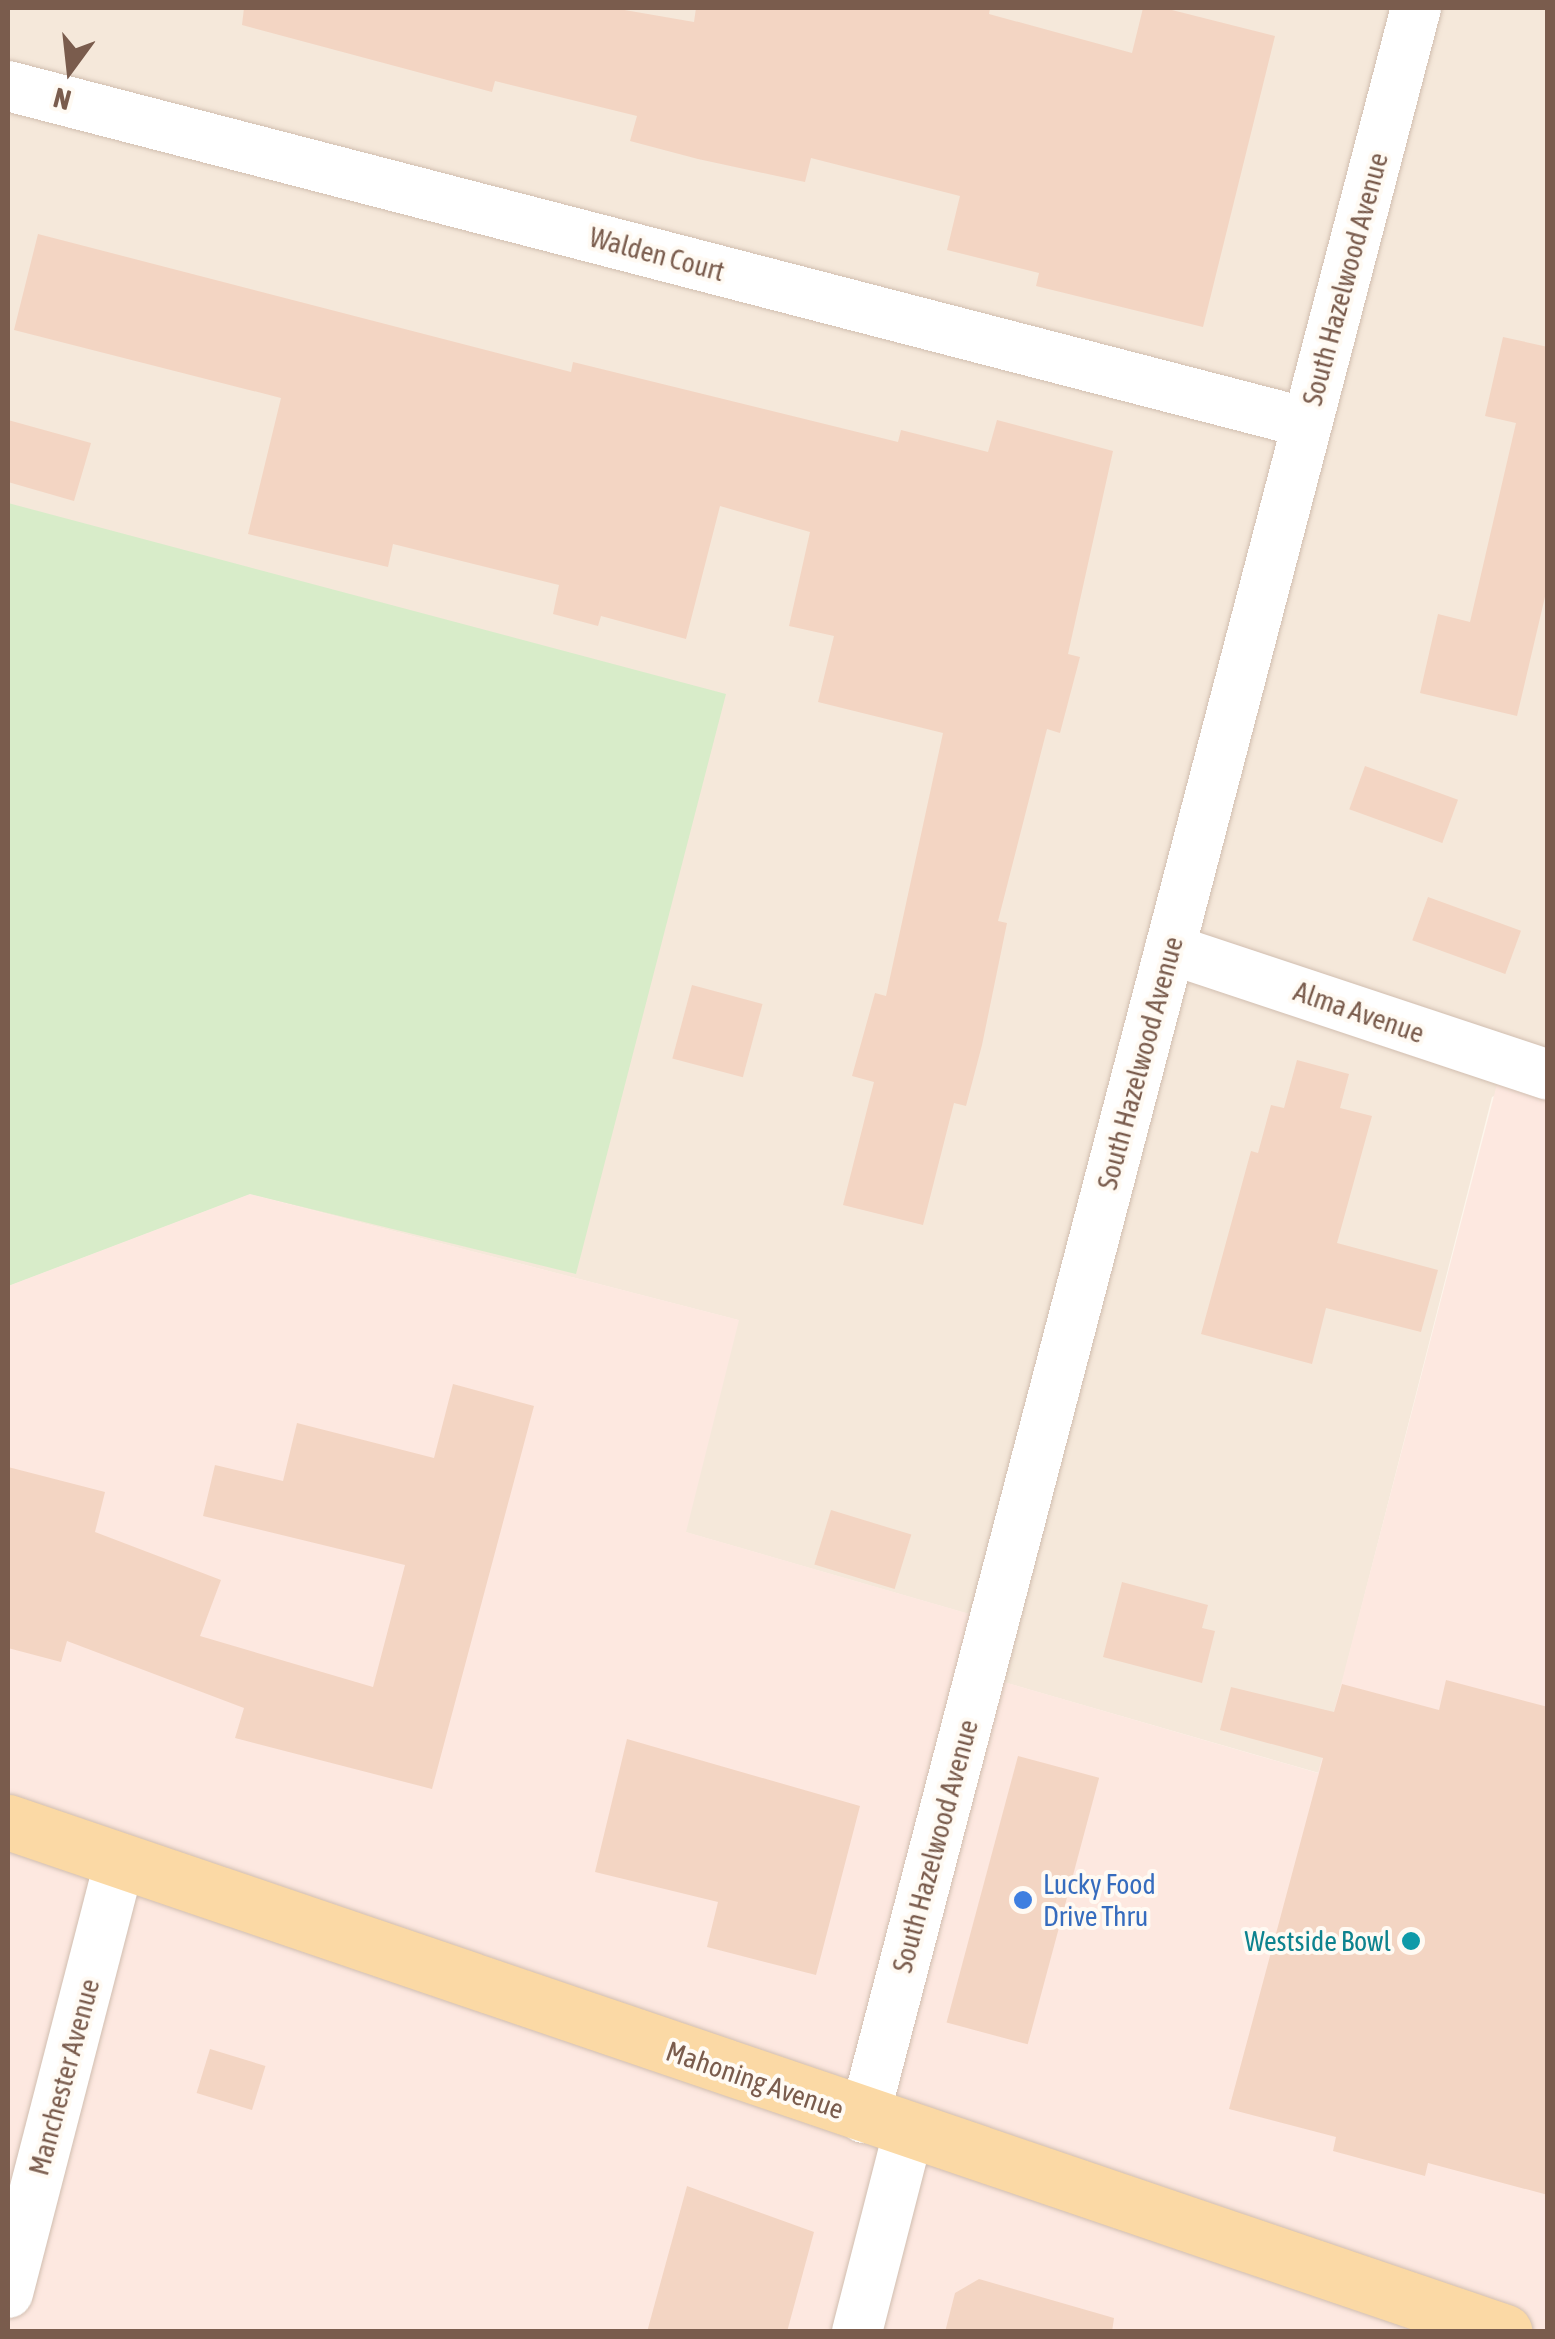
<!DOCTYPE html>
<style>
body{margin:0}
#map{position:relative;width:1555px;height:2339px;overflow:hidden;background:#fdf6ec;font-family:"Asap Condensed",sans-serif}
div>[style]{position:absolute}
.residential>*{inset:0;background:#f5e8da}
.commercial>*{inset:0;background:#fde8e0}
.green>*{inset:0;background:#d8ecc9}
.building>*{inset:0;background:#f3d5c3;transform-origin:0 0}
.roads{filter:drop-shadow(0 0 2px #d1beb0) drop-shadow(0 0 2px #d1beb0)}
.street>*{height:50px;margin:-25px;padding:0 25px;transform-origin:25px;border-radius:25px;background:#fff}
.primary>*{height:55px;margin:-27.5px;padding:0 27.5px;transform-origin:27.5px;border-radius:27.5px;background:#fbd9a5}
.dots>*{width:28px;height:28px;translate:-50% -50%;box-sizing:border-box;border:5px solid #fffaf3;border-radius:50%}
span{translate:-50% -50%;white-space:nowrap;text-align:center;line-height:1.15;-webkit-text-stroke:8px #fffaf3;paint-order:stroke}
.street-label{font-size:28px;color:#7a5c4d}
.shop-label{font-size:28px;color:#366cbe}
.left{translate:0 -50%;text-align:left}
.culture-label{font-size:28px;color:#0d838f}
.right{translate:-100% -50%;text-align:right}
.frame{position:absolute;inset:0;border:10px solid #7a5c4d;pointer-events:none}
.north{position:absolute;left:20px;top:20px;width:100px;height:100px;-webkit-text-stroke:8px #fffaf3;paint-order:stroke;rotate:195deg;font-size:28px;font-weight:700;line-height:40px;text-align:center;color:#7a5c4d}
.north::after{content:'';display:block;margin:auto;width:35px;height:45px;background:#7a5c4d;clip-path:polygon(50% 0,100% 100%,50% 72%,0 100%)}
</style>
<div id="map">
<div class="residential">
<i style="clip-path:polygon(8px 8px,1547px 8px,1547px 1075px,1492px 1097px,1319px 1773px,979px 1675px,993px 1621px,685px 1532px,738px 1320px,250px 1194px,8px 1286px)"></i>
</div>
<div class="commercial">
<i style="clip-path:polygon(1503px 1061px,1547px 1075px,1547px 2331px,8px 2332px,8px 1286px,250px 1194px,739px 1320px,686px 1532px,994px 1621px,980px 1675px,1318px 1773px)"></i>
</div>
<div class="green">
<i style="clip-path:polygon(8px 503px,726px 694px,576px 1274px,250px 1194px,8px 1286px)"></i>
</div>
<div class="building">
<i style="clip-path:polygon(244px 8px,613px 8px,694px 22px,696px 8px,990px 8px,989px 14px,1132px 53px,1143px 8px,1164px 8px,1275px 36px,1203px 327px,1036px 286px,1039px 273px,947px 250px,960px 196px,811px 158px,805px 182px,698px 159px,630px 141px,637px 116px,495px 81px,492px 92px,242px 25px)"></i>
<i style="clip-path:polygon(38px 234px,571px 372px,573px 362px,898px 442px,901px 430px,988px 452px,997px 420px,1113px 451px,1068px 654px,1080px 657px,1060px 733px,1047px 729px,998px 921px,1007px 923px,982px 1045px,966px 1106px,954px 1103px,923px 1225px,843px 1205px,874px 1082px,852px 1076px,875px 993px,886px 996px,943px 733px,818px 702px,834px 636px,789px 626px,810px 532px,720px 506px,686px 639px,601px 616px,598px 626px,553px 614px,559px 585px,393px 544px,388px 567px,248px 534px,281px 398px,14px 330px)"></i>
<i style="clip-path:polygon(1503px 337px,1548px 347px,1548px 584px,1517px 716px,1420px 693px,1438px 614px,1470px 622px,1516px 423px,1485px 416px)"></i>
<i style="clip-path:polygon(8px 420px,91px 443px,74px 501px,8px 482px)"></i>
<i style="left:1365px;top:766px;width:99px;height:46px;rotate:20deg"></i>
<i style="left:1428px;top:897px;width:99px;height:46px;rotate:20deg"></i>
<i style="left:692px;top:985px;width:73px;height:76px;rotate:15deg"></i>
<i style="clip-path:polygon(1297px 1060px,1349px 1074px,1340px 1108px,1372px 1116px,1337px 1243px,1438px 1270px,1421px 1332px,1326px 1308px,1312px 1364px,1201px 1334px,1251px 1151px,1258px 1153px,1271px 1105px,1284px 1108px)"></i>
<i style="clip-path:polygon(453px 1384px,534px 1406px,432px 1789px,235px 1738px,244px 1708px,67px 1641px,61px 1662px,8px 1648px,8px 1467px,105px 1492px,95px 1532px,221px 1580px,200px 1636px,373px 1687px,405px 1565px,203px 1516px,215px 1465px,283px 1481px,297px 1423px,434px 1458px)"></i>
<i style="left:831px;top:1510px;width:84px;height:57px;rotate:17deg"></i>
<i style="clip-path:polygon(1122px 1582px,1208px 1605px,1202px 1628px,1215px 1631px,1202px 1683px,1103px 1657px)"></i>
<i style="clip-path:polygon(1446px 1680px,1548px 1707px,1548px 2195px,1428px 2163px,1425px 2176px,1333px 2151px,1336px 2137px,1229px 2109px,1323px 1758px,1220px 1730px,1231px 1687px,1334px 1712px,1342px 1684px,1439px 1710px)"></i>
<i style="clip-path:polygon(627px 1739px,860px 1806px,816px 1975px,707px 1947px,718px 1902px,595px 1872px)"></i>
<i style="left:1018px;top:1756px;width:84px;height:276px;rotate:15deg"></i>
<i style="left:210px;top:2049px;width:58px;height:46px;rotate:17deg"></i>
<i style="clip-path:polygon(687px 2186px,814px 2232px,787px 2332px,647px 2332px)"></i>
<i style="clip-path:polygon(979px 2279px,1114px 2318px,1112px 2332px,945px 2332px,955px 2293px)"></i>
</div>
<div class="roads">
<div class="street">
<i style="left:8px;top:86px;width:1342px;rotate:14.54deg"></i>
<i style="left:1170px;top:949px;width:398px;rotate:18.4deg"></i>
<i style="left:864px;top:2118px;width:2181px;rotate:-75.34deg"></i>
<i style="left:8px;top:2293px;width:447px;rotate:-75.5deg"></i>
<i style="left:857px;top:2332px;width:205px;rotate:-75.6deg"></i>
</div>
<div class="primary">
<i style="left:8px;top:1822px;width:1581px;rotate:18.81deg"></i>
</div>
</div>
<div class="dots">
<i style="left:1023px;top:1900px;background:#3f7fe0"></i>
<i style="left:1411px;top:1941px;background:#0f9aa8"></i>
</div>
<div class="street-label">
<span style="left:657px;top:254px;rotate:15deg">Walden Court</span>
<span style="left:1345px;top:279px;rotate:-75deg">South Hazelwood Avenue</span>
<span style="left:1359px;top:1012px;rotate:19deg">Alma Avenue</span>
<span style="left:1140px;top:1063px;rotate:-75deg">South Hazelwood Avenue</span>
<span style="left:935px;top:1846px;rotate:-75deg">South Hazelwood Avenue</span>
<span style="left:64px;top:2077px;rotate:-75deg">Manchester Avenue</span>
<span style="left:755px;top:2080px;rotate:19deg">Mahoning Avenue</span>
</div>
<div class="shop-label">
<span class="left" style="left:1043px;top:1900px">Lucky Food<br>Drive Thru</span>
</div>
<div class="culture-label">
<span class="right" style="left:1391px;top:1941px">Westside Bowl</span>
</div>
<div class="frame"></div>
<div class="north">N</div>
</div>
